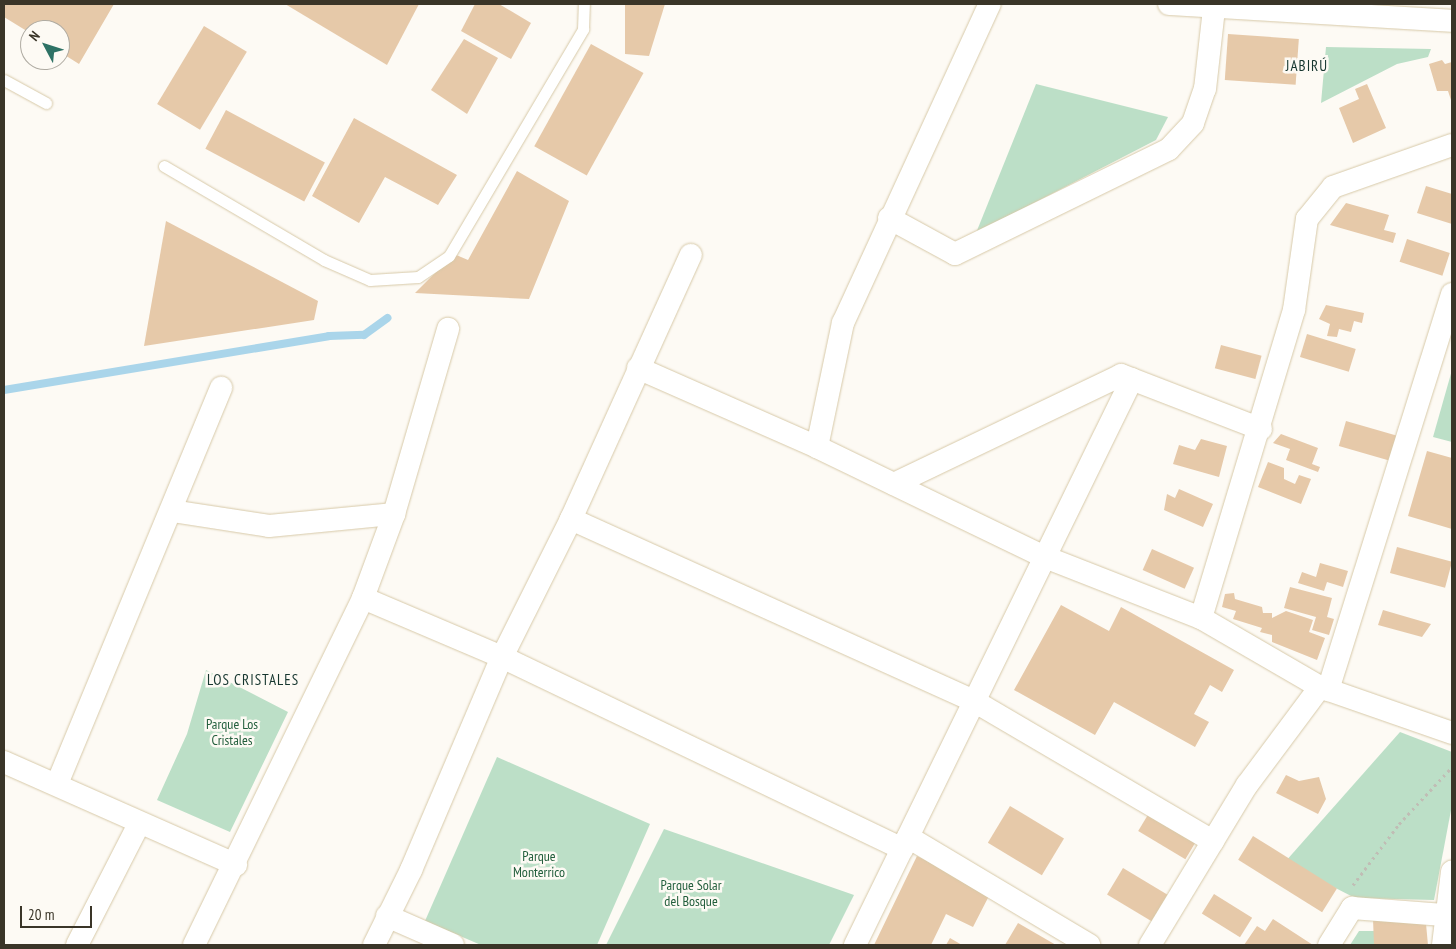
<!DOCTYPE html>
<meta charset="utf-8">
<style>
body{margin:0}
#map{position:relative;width:1456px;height:949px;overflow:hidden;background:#fdfaf4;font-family:"PT Sans Narrow",sans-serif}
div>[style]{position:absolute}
.green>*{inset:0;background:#bcdfc7}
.stream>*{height:8px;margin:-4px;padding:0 4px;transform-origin:4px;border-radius:4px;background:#aad5ea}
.building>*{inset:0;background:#e6c9a9;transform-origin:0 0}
.path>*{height:3px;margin-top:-1.5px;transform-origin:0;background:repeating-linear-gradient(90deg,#c0bdb5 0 2.5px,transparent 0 6.5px)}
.roads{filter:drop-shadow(0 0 1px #d7c9a8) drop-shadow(0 0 1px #d7c9a8)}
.service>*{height:11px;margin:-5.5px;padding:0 5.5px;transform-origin:5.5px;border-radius:5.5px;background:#fff}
.minor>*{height:22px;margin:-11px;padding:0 11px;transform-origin:11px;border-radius:11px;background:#fff}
span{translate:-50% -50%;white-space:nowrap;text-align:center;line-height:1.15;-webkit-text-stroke:5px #fdfaf4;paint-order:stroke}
.park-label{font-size:14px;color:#225e3c}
.neighbourhood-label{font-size:15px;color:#16362f;letter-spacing:1px}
.frame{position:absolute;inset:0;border:5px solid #3a3528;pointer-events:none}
.north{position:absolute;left:20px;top:20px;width:50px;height:50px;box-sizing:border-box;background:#fdfaf4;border:1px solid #afaba2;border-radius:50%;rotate:310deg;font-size:14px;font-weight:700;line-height:20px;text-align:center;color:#3a3528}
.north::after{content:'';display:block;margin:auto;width:18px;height:22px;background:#2e7265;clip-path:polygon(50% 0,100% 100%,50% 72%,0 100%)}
.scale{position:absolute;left:20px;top:906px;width:72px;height:22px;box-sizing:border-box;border:2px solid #3a3528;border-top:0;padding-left:6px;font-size:15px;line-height:18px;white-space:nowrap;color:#3a3528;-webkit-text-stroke:4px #fdfaf4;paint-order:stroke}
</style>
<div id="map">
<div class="green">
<i style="clip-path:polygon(1326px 47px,1431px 49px,1428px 57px,1397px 64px,1321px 103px)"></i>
<i style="clip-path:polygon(1036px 84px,1168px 117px,1156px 140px,976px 233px)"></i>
<i style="clip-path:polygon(1452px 370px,1452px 442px,1433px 437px)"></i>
<i style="clip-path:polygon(206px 670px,288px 712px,230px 832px,157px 800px,187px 734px)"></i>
<i style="clip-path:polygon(1400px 732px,1452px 752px,1452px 805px,1434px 900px,1355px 898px,1285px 862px)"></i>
<i style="clip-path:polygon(497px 757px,650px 824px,597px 945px,481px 945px,425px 921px)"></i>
<i style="clip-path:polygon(664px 829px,854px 895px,829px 945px,606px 945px)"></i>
<i style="clip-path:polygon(1359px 931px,1375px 931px,1374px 945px,1350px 945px)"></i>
</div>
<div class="stream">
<i style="left:4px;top:390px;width:329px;rotate:-9.4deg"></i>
<i style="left:329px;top:336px;width:35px;rotate:-2deg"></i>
<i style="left:364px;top:335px;width:29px;rotate:-36deg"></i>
</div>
<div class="building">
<i style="clip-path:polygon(4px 4px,114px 4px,79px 64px,60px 52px,60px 30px,30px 33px,4px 17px)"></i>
<i style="clip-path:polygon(285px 4px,419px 4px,387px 65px)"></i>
<i style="clip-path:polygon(475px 4px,499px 4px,531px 23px,511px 59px,461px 31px)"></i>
<i style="clip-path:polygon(625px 4px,665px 4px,649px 56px,625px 54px)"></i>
<i style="left:204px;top:26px;width:50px;height:91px;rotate:31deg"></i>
<i style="left:1228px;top:34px;width:71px;height:46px;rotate:4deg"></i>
<i style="clip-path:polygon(464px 39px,498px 58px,467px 114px,431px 90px)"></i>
<i style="left:591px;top:44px;width:60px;height:117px;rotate:29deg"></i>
<i style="clip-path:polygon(1442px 60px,1445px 64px,1452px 62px,1452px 103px,1448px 91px,1437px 91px,1429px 64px)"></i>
<i style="clip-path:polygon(1367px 84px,1386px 128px,1353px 143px,1339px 108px,1359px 99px,1355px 89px)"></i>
<i style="left:226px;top:110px;width:112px;height:44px;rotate:28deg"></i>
<i style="clip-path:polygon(354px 118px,457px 175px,438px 205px,385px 177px,359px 223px,312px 196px)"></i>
<i style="clip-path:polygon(517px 171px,569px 201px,529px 299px,415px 293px,454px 254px,468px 260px)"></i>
<i style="clip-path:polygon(1426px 186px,1452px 194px,1452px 224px,1417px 213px)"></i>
<i style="clip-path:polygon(1346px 203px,1389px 215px,1384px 230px,1396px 233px,1393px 243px,1330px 225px)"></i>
<i style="clip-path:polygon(166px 221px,318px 301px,314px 320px,144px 346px)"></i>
<i style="left:1407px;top:239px;width:45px;height:24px;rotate:18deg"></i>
<i style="clip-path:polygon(1326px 305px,1364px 313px,1362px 323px,1354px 321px,1351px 332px,1339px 329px,1337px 337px,1327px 336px,1330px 324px,1319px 319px)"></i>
<i style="left:1307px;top:334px;width:51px;height:24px;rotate:17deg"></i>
<i style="left:1221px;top:345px;width:42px;height:24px;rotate:15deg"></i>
<i style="left:1346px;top:421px;width:55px;height:26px;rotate:16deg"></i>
<i style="clip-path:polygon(1281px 434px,1318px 448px,1312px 464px,1320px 467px,1318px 472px,1286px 460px,1290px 449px,1273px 443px)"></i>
<i style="clip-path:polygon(1201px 439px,1227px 446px,1219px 477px,1173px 464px,1179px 445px,1195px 450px)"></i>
<i style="clip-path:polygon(1427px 451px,1452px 458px,1452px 529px,1408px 516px)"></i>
<i style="clip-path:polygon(1268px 462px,1284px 468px,1284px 479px,1295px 484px,1299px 475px,1311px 479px,1301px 504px,1258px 487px)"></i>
<i style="clip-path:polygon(1179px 489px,1213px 504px,1203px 527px,1164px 510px,1167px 494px,1175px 498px)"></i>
<i style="left:1397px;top:547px;width:57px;height:27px;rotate:15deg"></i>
<i style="left:1152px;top:549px;width:46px;height:23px;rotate:24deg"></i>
<i style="clip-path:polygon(1320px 563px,1348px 571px,1343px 587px,1327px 582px,1324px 591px,1298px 583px,1302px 572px,1316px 577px)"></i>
<i style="clip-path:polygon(1290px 587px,1332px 598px,1327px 617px,1334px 619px,1329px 635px,1312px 630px,1316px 617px,1284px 608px)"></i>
<i style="clip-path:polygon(1234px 593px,1235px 599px,1262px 607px,1263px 613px,1272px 613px,1272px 618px,1286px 611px,1313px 620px,1309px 632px,1325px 638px,1317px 660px,1272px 642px,1272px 635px,1260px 632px,1262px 628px,1233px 619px,1236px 611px,1222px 607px,1225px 594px)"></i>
<i style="clip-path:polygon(1061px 605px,1109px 631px,1121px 607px,1234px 670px,1222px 692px,1210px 685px,1194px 714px,1209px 722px,1195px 747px,1114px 702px,1095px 735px,1014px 690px)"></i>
<i style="clip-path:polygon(1383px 610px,1431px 624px,1422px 637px,1378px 625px)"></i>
<i style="clip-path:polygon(1286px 775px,1299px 781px,1319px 777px,1326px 799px,1318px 814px,1276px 793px)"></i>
<i style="left:1010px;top:806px;width:63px;height:43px;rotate:31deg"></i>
<i style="left:1149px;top:813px;width:55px;height:21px;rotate:31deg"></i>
<i style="left:1253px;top:836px;width:99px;height:28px;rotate:32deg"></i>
<i style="clip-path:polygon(917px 856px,991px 892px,973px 927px,946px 914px,931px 945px,874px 945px)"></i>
<i style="left:1123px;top:868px;width:52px;height:31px;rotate:31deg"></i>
<i style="left:1214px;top:894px;width:45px;height:23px;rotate:32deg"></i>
<i style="clip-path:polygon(1273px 919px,1313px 945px,1244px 945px,1257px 926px,1265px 931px)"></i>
<i style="clip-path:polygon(1373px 919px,1426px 924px,1428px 945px,1374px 945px)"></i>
<i style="clip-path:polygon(1018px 923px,1056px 945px,1005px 945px)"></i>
<i style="clip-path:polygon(950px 938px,962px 945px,946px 945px)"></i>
</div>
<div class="path">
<i style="left:1353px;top:885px;width:76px;rotate:-53deg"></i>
<i style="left:1399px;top:824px;width:78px;rotate:-47.1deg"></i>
</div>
<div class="roads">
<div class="service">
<i style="left:4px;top:80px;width:48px;rotate:28.7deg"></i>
<i style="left:164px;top:166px;width:186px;rotate:30.4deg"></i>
<i style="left:324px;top:260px;width:50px;rotate:23.5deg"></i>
<i style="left:370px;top:280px;width:48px;rotate:-3.6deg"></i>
<i style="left:418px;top:277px;width:37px;rotate:-34deg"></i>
<i style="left:449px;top:256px;width:264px;rotate:-59.4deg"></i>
<i style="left:583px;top:29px;width:25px;rotate:-88deg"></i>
</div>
<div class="minor">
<i style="left:1169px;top:4px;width:284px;rotate:3.4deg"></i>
<i style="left:889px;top:218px;width:75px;rotate:28.6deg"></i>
<i style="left:955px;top:254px;width:238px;rotate:-26.1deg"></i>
<i style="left:1169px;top:149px;width:35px;rotate:-47deg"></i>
<i style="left:1193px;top:123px;width:36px;rotate:-71deg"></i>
<i style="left:1205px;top:89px;width:81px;rotate:-83.6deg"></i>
<i style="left:638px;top:368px;width:196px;rotate:23.8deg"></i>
<i style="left:817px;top:447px;width:253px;rotate:25.8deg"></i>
<i style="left:1045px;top:557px;width:168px;rotate:21.4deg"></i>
<i style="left:1201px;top:618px;width:138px;rotate:30.1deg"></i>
<i style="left:1320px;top:687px;width:140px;rotate:19.2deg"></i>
<i style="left:817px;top:447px;width:127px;rotate:-78.2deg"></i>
<i style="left:843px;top:323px;width:351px;rotate:-65.3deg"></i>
<i style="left:894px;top:484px;width:252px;rotate:-25.6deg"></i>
<i style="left:1121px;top:375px;width:150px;rotate:21.1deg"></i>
<i style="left:172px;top:511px;width:98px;rotate:8.8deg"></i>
<i style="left:269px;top:526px;width:126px;rotate:-5.5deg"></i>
<i style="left:571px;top:519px;width:442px;rotate:24.3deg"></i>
<i style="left:974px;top:701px;width:277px;rotate:30.4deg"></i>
<i style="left:363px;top:598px;width:151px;rotate:23deg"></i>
<i style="left:502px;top:657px;width:444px;rotate:25.6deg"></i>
<i style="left:1201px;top:618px;width:322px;rotate:-73.2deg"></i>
<i style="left:1294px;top:310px;width:92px;rotate:-81.9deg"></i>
<i style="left:1307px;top:219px;width:41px;rotate:-50.9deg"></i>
<i style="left:1333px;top:187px;width:126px;rotate:-19.4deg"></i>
<i style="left:1328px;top:690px;width:415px;rotate:-72.6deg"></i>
<i style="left:4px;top:762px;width:254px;rotate:23.9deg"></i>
<i style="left:57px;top:784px;width:429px;rotate:-67.5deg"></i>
<i style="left:908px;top:837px;width:211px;rotate:30.8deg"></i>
<i style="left:387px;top:916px;width:72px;rotate:23.7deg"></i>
<i style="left:77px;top:945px;width:136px;rotate:-62.9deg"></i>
<i style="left:194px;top:945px;width:386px;rotate:-64deg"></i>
<i style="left:363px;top:598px;width:90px;rotate:-69.7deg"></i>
<i style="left:394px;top:514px;width:193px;rotate:-73.7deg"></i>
<i style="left:374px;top:945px;width:84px;rotate:-63.7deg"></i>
<i style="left:411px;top:870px;width:232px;rotate:-66.9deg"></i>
<i style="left:502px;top:657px;width:154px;rotate:-63.4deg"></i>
<i style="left:571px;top:519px;width:290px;rotate:-65.6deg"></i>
<i style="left:855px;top:945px;width:630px;rotate:-63.92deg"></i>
<i style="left:1150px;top:945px;width:187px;rotate:-58.8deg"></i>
<i style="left:1247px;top:785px;width:122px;rotate:-53.3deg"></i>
<i style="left:1329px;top:945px;width:44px;rotate:-58.1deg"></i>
<i style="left:1352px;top:908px;width:92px;rotate:4.4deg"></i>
<i style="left:1443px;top:945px;width:74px;rotate:-83deg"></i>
</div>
</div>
<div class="park-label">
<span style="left:232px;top:732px">Parque Los<br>Cristales</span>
<span style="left:539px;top:864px">Parque<br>Monterrico</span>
<span style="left:691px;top:893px">Parque Solar<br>del Bosque</span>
</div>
<div class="neighbourhood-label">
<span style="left:1307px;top:66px">JABIRÚ</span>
<span style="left:253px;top:680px">LOS CRISTALES</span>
</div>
<div class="frame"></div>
<div class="north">N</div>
<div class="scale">20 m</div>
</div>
